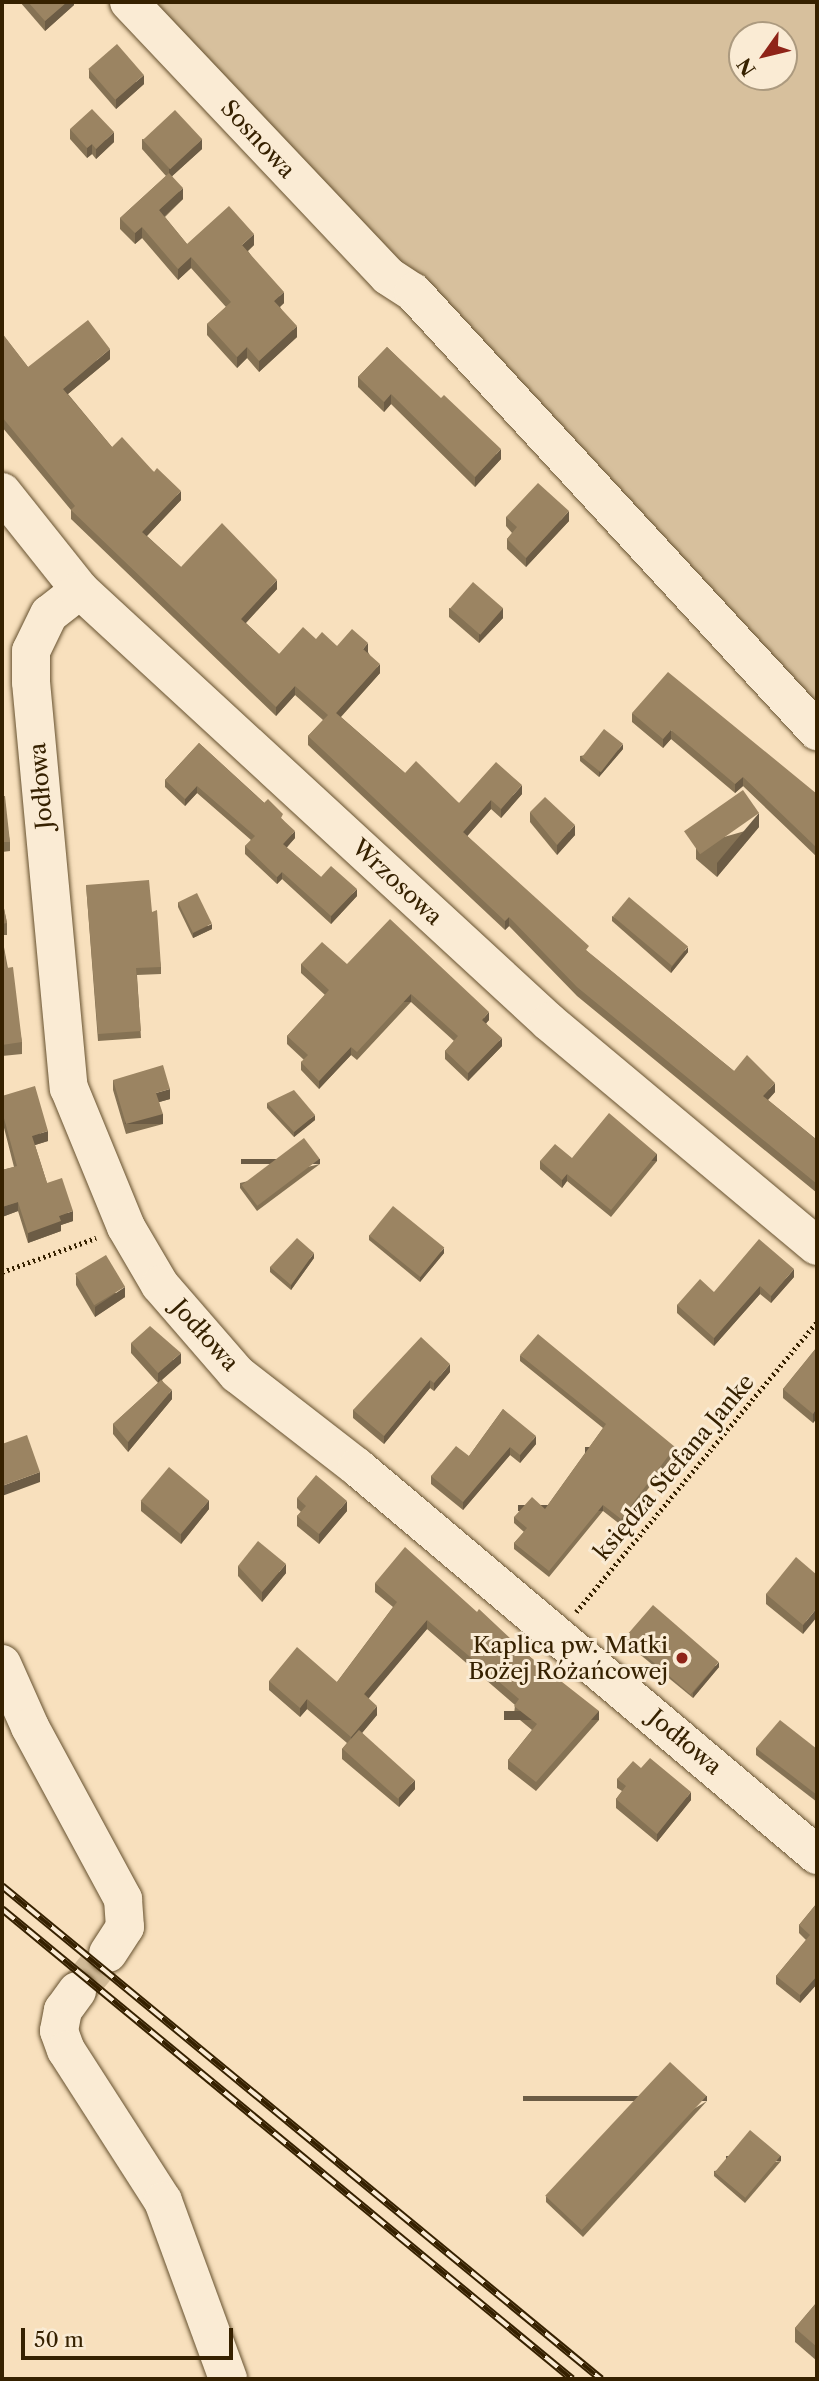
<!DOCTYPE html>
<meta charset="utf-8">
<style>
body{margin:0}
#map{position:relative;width:819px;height:2381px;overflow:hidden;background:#f8e0bd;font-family:"Libre Caslon Text",serif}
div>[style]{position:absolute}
.green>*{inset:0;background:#d7c09d}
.minor-tunnel>*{height:38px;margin-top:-19px;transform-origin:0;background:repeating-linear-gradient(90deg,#d1ba97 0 38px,transparent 0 57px)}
.path>*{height:4.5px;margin-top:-2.25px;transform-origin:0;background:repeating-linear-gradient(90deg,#362100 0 2px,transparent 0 5.5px)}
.roads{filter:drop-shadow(0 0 2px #66512f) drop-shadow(0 0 2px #66512f)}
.minor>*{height:38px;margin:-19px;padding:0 19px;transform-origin:19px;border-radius:19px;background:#faebd4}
.rail>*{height:8px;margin-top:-4px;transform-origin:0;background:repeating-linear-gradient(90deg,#faebd4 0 16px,#362100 0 32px);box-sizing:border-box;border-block:2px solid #362100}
.wall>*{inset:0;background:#857254}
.shaded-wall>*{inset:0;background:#6c5c45;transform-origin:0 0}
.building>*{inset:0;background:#9b8462;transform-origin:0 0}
.dots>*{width:19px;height:19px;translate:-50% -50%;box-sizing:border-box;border:4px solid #faebd4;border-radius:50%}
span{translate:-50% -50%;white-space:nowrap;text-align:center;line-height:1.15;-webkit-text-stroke:6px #faebd4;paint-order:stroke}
.street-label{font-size:23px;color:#362100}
.poi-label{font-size:23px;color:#362100}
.right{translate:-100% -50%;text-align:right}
.frame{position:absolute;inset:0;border:4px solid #362100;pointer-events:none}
.north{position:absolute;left:728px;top:21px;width:70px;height:70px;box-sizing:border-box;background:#faebd4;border:2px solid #ac9a7f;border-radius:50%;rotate:236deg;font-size:19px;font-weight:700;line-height:28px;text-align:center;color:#362100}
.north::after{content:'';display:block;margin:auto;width:24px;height:32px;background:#8f2418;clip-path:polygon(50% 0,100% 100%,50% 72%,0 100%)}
.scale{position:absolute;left:21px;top:2328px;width:212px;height:32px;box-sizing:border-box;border:4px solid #362100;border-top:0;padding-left:9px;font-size:21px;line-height:24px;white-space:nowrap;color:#362100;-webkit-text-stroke:5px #faebd4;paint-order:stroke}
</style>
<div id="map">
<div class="green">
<i style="clip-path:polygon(evenodd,152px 2px,817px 2px,817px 735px,152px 2px,742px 35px,784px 35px,784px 77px,742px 77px,742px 35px)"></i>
</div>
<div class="minor-tunnel">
<i style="left:77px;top:1991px;width:49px;rotate:-50.8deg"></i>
</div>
<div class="path">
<i style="left:2px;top:1272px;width:100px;rotate:-19.9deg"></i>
<i style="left:576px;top:1612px;width:377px;rotate:-50.3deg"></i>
</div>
<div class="roads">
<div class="minor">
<i style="left:129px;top:2px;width:377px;rotate:46.6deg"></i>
<i style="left:388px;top:276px;width:30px;rotate:33deg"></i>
<i style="left:413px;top:292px;width:597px;rotate:47.38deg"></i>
<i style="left:2px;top:492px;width:125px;rotate:51.5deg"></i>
<i style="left:80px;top:590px;width:638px;rotate:42.65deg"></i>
<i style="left:549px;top:1022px;width:349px;rotate:39.9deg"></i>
<i style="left:80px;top:590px;width:39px;rotate:142deg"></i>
<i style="left:49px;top:614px;width:41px;rotate:115.9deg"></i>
<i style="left:31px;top:651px;width:31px;rotate:90deg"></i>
<i style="left:31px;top:682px;width:408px;rotate:84.7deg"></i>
<i style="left:69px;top:1088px;width:150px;rotate:67.7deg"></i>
<i style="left:126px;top:1227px;width:67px;rotate:59.6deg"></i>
<i style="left:160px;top:1285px;width:118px;rotate:49.1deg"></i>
<i style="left:237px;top:1374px;width:152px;rotate:37.8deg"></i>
<i style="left:357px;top:1467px;width:602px;rotate:40.15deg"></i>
<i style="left:2px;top:1664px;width:69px;rotate:66deg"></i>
<i style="left:30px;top:1727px;width:196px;rotate:61.6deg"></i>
<i style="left:123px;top:1899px;width:28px;rotate:86deg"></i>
<i style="left:125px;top:1927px;width:31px;rotate:123deg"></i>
<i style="left:77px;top:1991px;width:24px;rotate:126deg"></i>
<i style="left:63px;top:2010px;width:21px;rotate:101deg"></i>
<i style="left:59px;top:2031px;width:20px;rotate:70deg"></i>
<i style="left:66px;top:2050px;width:179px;rotate:57.3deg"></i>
<i style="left:163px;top:2201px;width:189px;rotate:69.9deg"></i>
</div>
</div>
<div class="rail">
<i style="left:2px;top:1886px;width:776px;rotate:39.46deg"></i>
<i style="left:2px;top:1909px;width:739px;rotate:39.51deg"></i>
</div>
<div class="wall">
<i style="clip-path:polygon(20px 2px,74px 2px,74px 5px,45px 31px)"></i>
<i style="clip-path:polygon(89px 69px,144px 84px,116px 109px,89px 78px)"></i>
<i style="clip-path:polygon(70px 129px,114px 142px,96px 159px,92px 154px,87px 158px,70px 139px)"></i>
<i style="clip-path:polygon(142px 139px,202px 149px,172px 176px,183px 199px,165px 217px,187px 244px,254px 245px,248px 251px,284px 303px,280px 307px,297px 337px,259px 372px,247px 358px,237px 368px,207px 335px,207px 324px,226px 307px,191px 268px,178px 280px,142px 238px,135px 244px,120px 229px,120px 218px,166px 176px,142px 149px)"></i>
<i style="clip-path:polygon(2px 321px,4px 334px,3px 335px,28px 367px,110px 359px,68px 394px,112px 447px,154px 472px,181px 500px,147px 536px,181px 567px,277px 589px,246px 623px,279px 654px,316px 639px,337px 646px,368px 652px,380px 673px,341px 717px,405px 773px,459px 803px,522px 794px,501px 818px,491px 809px,467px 836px,589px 953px,734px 1071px,775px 1092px,768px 1100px,817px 1140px,817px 1193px,577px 996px,509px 926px,505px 930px,308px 745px,308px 736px,323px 720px,295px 695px,276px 716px,71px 519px,71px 510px,2px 427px)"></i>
<i style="clip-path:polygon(387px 347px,501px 459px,475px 487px,391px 404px,384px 412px,358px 387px,358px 377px)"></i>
<i style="clip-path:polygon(506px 517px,569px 521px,526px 567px,507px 549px,507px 539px,512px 533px,506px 526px)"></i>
<i style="clip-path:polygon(449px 608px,503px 618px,479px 643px,449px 617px)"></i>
<i style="clip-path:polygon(632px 713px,817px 794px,817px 857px,743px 786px,735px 793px,671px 739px,663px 748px,632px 722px)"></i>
<i style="clip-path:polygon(199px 743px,283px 820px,295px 838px,286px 847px,321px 877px,357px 896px,331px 924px,282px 879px,277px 884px,245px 854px,245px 846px,251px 840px,197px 793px,185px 806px,165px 787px,165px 780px)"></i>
<i style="clip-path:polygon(623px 749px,599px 777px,580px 761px,580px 756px)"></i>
<i style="clip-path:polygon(2px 796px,10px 842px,10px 851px,2px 852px)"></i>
<i style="clip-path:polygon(530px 812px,575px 835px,557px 855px,530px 822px)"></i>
<i style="clip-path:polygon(759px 827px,717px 877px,696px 859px,696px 845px)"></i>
<i style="clip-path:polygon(86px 885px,152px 912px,161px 967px,161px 974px,137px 975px,141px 1038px,98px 1041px)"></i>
<i style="clip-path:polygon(2px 899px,7px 923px,7px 935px,2px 935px)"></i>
<i style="clip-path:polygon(178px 902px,212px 929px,193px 938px,178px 907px)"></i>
<i style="clip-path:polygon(612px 916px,688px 952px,671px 973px,612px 921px)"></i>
<i style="clip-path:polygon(2px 937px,22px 1042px,22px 1054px,2px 1056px)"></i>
<i style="clip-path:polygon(301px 964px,347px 964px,489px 1020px,486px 1023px,502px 1046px,468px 1081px,445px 1059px,445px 1051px,454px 1041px,411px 1002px,357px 1060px,351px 1055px,319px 1089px,301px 1070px,301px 1062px,304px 1060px,287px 1044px,287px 1036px,325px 995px,301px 973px)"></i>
<i style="clip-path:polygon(113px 1080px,170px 1099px,159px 1102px,163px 1124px,126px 1134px,113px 1090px)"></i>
<i style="clip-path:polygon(2px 1096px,48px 1141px,35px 1145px,47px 1183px,73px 1221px,61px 1225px,61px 1231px,28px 1243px,18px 1211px,2px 1217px,2px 1170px,14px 1167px,2px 1120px)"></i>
<i style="clip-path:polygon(267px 1103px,315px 1120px,294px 1137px,267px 1108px)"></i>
<i style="clip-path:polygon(572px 1158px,657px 1161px,611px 1217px,567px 1181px,562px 1188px,540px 1169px,540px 1161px)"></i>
<i style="clip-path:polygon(320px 1164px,257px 1211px,240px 1188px,240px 1183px)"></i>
<i style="clip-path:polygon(369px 1235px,444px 1253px,420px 1282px,369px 1240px)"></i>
<i style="clip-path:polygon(314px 1258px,291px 1290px,270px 1272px,270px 1267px)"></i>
<i style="clip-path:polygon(76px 1275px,125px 1297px,95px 1317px,76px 1285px)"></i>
<i style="clip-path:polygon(794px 1277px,771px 1303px,760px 1294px,714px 1346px,677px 1313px,677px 1305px,714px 1292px)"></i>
<i style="clip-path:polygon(131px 1343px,181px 1363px,162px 1380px,172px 1399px,128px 1452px,113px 1434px,113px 1424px,158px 1383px,131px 1353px)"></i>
<i style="clip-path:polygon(817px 1347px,817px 1418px,813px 1423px,783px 1398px,783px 1389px)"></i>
<i style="clip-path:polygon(520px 1355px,675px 1453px,621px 1525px,603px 1511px,549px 1577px,514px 1549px,514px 1543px,524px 1532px,514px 1523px,514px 1517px,545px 1509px,603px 1428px,520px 1361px)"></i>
<i style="clip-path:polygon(450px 1372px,434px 1391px,430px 1388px,384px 1444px,353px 1418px,353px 1410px)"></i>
<i style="clip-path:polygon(503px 1409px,536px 1444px,520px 1463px,510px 1455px,463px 1510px,431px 1484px,431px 1476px,469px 1456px)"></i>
<i style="clip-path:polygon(297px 1498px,347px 1511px,319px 1544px,297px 1526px,297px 1516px,301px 1512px,297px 1508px)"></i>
<i style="clip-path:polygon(141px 1501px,209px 1509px,181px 1544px,141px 1511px)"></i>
<i style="clip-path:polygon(238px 1566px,286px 1573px,262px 1602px,238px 1576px)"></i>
<i style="clip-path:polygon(817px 1575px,803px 1634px,766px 1604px,766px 1594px)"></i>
<i style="clip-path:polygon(375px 1583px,477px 1612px,529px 1656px,599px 1720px,536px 1791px,508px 1769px,508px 1760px,532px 1730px,514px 1715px,515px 1705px,427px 1629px,368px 1698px,377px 1715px,362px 1733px,415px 1789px,399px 1807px,342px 1759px,342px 1749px,347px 1743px,307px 1709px,300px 1717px,269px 1690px,269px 1681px,337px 1682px,393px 1607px,375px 1592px)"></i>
<i style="clip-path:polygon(626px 1638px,719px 1667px,693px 1698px,626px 1643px)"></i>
<i style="clip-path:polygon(756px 1748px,817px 1749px,817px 1802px,756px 1755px)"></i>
<i style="clip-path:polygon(641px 1768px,691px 1800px,657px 1842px,616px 1808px,616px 1799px,622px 1791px,617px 1788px,617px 1779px)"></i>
<i style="clip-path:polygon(817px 1903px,817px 1984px,800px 2003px,776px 1984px,776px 1976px,806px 1940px,799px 1933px,799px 1925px)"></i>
<i style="clip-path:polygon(707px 2101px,583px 2237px,546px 2202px,546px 2197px)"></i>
<i style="clip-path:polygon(781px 2161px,745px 2203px,714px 2176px,714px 2171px)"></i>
<i style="clip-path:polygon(817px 2302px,817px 2361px,795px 2342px,795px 2328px)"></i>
</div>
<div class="shaded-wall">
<i style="clip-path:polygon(67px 2px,74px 2px,74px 5px,45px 31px,45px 21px)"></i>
<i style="clip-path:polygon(144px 75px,144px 84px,116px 109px,116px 99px)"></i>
<i style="clip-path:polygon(114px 132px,114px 142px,96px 159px,96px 149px)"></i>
<i style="clip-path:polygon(202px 139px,202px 149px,169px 179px,169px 169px)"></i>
<i style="clip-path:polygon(92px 144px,92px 154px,87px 158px,87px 148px)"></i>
<i style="clip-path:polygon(183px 188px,183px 199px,159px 221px,159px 210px)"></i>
<i style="clip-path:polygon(142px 227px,142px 238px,135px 244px,135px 233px)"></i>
<i style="clip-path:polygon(254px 234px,254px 245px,242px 256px,242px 245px)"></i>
<i style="clip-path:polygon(191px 257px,191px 268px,178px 280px,178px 269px)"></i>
<i style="clip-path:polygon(284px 292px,284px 303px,274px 312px,274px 301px)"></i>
<i style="clip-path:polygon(4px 325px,4px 334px,2px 336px,2px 327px)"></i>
<i style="clip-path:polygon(297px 326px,297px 337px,259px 372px,259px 361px)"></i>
<i style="clip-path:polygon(247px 347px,247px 358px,237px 368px,237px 357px)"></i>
<i style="clip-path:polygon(110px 349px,110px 359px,63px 398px,63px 389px)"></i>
<i style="clip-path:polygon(391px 394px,391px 404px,384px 412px,384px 402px)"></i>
<i style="clip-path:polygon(501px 449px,501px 459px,475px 487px,475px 477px)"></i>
<i style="clip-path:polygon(181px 491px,181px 500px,142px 541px,142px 532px)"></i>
<i style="clip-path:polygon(569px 511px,569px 521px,526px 567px,526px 558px)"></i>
<i style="clip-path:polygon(277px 580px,277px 589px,241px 628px,241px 619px)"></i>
<i style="clip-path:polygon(503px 608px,503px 618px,479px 643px,479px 633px)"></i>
<i style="clip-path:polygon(368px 643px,368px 652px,363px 658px,363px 649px)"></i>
<i style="clip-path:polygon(380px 664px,380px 673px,336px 722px,336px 713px)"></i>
<i style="clip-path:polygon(295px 686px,295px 695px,276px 716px,276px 707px)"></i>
<i style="clip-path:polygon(671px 730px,671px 739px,663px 748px,663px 739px)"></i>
<i style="clip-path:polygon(623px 744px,623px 749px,599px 777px,599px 772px)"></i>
<i style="clip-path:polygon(743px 777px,743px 786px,735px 793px,735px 784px)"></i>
<i style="clip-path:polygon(522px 785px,522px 794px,501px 818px,501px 809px)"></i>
<i style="clip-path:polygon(197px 786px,197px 793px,185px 806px,185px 799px)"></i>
<i style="clip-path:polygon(491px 800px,491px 809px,463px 841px,463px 832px)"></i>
<i style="clip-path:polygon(759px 813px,759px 827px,717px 877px,717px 863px)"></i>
<i style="clip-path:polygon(575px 825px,575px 835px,557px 855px,557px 845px)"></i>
<i style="clip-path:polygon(295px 831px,295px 838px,283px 852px,283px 844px)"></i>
<i style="clip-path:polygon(282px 872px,282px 879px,277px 884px,277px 877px)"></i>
<i style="clip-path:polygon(357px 889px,357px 896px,331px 924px,331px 916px)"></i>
<i style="clip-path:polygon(509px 917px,509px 926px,505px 930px,505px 921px)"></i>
<i style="clip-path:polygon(212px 924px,212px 929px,193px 938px,193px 933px)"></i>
<i style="clip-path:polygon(688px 947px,688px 952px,671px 973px,671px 968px)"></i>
<i style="left:411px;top:994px;width:8px;height:79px;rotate:90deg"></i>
<i style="clip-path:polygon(489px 1012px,489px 1020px,482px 1028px,482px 1020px)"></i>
<i style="clip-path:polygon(502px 1038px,502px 1046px,468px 1081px,468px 1073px)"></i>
<i style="clip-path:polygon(351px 1047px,351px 1055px,319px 1089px,319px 1081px)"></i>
<i style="clip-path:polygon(775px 1083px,775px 1092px,763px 1105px,763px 1096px)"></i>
<i style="clip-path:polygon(170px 1089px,170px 1099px,156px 1103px,156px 1093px)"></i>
<i style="left:163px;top:1114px;width:10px;height:38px;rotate:90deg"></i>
<i style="clip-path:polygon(315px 1115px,315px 1120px,294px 1137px,294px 1132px)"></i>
<i style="clip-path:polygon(48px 1131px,48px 1141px,32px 1146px,32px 1136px)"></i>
<i style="left:657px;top:1154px;width:7px;height:72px;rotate:90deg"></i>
<i style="left:320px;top:1159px;width:5px;height:79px;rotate:90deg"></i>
<i style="clip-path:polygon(567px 1174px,567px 1181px,562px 1188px,562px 1180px)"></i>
<i style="clip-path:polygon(18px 1202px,18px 1211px,2px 1217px,2px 1207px)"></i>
<i style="clip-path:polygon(73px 1211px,73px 1221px,61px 1225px,61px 1231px,28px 1243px,28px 1233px,59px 1216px)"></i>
<i style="clip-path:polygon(444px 1248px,444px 1253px,420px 1282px,420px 1277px)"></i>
<i style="clip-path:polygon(314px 1253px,314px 1258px,291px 1290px,291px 1285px)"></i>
<i style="clip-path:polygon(794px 1269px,794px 1277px,771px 1303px,771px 1296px)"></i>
<i style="clip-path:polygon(760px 1286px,760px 1294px,714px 1346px,714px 1338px)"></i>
<i style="clip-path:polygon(125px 1287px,125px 1297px,95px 1317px,95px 1307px)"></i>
<i style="clip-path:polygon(181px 1353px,181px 1363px,158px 1383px,158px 1373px)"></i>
<i style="clip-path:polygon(450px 1364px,450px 1372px,434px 1391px,434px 1383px)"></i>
<i style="clip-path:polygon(430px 1380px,430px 1388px,384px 1444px,384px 1436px)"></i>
<i style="clip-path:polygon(172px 1390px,172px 1399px,128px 1452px,128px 1442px)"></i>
<i style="clip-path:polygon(817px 1408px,817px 1418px,813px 1423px,813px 1414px)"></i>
<i style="clip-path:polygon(536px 1436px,536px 1444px,520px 1463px,520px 1455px)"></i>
<i style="clip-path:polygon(510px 1447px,510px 1455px,463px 1510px,463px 1502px)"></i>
<i style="left:675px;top:1447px;width:6px;height:90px;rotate:90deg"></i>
<i style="clip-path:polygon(40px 1472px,40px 1482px,2px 1496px,2px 1486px)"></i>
<i style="clip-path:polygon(209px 1500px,209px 1509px,181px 1544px,181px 1534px)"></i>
<i style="clip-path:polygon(347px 1501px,347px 1511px,319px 1544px,319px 1534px)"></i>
<i style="left:603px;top:1505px;width:6px;height:85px;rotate:90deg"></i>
<i style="clip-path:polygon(286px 1564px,286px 1573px,262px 1602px,262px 1592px)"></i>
<i style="clip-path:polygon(817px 1608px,817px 1617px,803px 1634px,803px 1625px)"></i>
<i style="clip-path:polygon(427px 1620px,427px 1629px,364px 1704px,364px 1694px)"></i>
<i style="clip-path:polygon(719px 1662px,719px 1667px,693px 1698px,693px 1693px)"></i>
<i style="clip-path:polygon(307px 1699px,307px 1709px,300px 1717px,300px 1708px)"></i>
<i style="clip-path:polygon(377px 1706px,377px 1715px,351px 1746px,351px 1737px)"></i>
<i style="left:599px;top:1711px;width:9px;height:95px;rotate:90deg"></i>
<i style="clip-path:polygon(415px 1780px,415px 1789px,399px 1807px,399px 1797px)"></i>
<i style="clip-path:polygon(691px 1792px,691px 1800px,657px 1842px,657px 1834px)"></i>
<i style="clip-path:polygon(817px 1976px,817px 1984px,800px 2003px,800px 1995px)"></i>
<i style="left:707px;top:2096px;width:5px;height:184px;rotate:90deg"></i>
<i style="left:781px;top:2156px;width:5px;height:55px;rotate:90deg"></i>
</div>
<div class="building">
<i style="clip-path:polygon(28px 2px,67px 2px,45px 21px)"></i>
<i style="left:117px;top:44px;width:41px;height:38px;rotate:49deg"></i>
<i style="clip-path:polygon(92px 109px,114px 132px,96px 149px,92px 144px,87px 148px,70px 129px)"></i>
<i style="left:175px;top:110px;width:40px;height:44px;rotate:47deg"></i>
<i style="clip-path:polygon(169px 173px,183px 188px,159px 210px,187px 244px,229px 206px,254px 234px,242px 245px,284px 292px,274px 301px,297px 326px,259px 361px,247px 347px,237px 357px,207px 324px,231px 302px,191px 257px,178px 269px,142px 227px,135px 233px,120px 218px)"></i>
<i style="clip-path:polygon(88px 320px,110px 349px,63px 389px,112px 447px,122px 437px,154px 472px,157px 468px,181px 491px,142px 532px,181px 567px,222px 523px,277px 580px,241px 619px,279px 654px,303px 627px,316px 639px,322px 632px,337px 646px,352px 629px,368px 643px,363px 649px,380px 664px,336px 713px,405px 773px,416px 761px,459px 803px,496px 762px,522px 785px,501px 809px,491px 800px,463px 832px,589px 946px,586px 950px,734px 1071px,747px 1055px,775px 1083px,763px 1096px,817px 1140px,817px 1184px,577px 987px,509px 917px,505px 921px,308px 736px,328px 715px,295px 686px,276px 707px,71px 510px,75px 506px,2px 417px,2px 333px,28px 367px)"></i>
<i style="clip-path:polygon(387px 347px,441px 398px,444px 395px,501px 449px,475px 477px,391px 394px,384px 402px,358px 377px)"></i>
<i style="clip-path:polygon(538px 483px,569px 511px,526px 558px,507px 539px,517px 527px,506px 517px)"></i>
<i style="left:473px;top:582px;width:40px;height:35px;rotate:41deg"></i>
<i style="clip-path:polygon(668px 672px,817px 794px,817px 801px,815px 804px,817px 806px,817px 848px,743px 777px,735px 784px,671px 730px,663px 739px,632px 713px)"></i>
<i style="left:604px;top:729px;width:24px;height:36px;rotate:38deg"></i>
<i style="clip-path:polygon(199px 743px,264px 803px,268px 799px,283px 814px,281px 818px,295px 831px,283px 844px,321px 877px,331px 866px,357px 889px,331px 916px,282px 872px,277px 877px,245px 846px,255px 836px,197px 786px,185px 799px,165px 780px)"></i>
<i style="left:743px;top:790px;width:28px;height:72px;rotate:55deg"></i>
<i style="clip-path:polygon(2px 796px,5px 796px,10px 842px,2px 842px)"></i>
<i style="clip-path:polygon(545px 797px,575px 825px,557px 845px,530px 812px)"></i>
<i style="clip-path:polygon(149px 880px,152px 912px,157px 910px,161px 967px,136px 968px,141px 1031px,98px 1034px,86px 885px)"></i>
<i style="left:197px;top:893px;width:34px;height:21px;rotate:64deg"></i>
<i style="left:629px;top:897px;width:77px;height:25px;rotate:40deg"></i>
<i style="clip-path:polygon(2px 899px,7px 923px,2px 924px)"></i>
<i style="clip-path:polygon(390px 919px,489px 1012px,482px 1020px,502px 1038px,468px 1073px,445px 1051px,458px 1036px,411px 994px,357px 1052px,351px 1047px,319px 1081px,301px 1062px,308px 1055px,287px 1036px,329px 990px,301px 964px,322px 942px,347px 964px)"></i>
<i style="clip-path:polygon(2px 937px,7px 968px,13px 967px,22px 1042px,2px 1045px)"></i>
<i style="clip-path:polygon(163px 1065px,170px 1089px,156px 1093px,163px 1114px,126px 1124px,113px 1080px)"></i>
<i style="clip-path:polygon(35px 1086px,48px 1131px,32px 1136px,47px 1183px,62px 1178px,73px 1211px,59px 1216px,61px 1221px,28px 1233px,18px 1202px,2px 1207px,2px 1170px,17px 1166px,2px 1111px,2px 1096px)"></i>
<i style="clip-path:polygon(294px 1090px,315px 1115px,294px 1132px,267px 1103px)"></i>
<i style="clip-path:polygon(609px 1113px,657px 1154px,611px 1210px,567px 1174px,562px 1180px,540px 1161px,555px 1144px,572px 1158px)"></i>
<i style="left:304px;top:1138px;width:26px;height:78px;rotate:53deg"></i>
<i style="left:393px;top:1206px;width:66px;height:38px;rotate:39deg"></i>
<i style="clip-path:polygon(297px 1238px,314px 1253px,291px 1285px,270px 1267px)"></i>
<i style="clip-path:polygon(759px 1239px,794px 1269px,771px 1296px,760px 1286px,714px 1338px,677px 1305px,700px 1279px,714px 1292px)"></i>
<i style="left:106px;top:1255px;width:37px;height:36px;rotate:59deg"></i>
<i style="clip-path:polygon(150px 1326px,181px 1353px,158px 1373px,131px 1343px)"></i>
<i style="clip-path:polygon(538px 1334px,675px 1447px,621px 1519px,603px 1505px,549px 1571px,514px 1543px,527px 1528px,514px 1517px,532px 1497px,545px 1509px,606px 1424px,520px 1355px)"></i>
<i style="clip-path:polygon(421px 1337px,450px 1364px,434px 1383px,430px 1380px,384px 1436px,353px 1410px)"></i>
<i style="clip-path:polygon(817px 1347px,817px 1408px,813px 1414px,783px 1389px)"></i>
<i style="clip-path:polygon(161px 1380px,172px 1390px,128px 1442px,113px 1424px)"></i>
<i style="clip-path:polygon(503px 1409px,536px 1436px,520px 1455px,510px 1447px,463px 1502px,431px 1476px,456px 1446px,469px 1456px)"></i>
<i style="clip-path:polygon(27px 1435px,40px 1472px,2px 1486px,2px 1444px)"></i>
<i style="left:169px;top:1467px;width:52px;height:44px;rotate:40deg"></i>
<i style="clip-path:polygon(316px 1475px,347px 1501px,319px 1534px,297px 1516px,306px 1506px,297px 1498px)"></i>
<i style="clip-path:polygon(258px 1541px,286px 1564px,262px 1592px,238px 1566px)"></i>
<i style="clip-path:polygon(405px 1547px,477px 1612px,479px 1609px,529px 1656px,599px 1711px,536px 1782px,508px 1760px,537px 1724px,514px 1706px,519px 1699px,427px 1620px,364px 1694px,377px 1706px,351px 1737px,307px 1699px,300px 1708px,269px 1681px,297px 1647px,337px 1682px,397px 1602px,375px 1583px)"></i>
<i style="clip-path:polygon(796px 1557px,817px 1575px,817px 1608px,803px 1625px,766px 1594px)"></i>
<i style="left:653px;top:1605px;width:87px;height:43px;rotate:41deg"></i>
<i style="clip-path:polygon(780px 1720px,817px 1749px,817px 1795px,756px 1748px)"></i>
<i style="left:359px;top:1730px;width:75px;height:25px;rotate:42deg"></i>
<i style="clip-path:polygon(650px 1758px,691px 1792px,657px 1834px,616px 1799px,626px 1786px,617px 1779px,633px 1761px,641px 1768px)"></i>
<i style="clip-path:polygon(817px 1903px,817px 1976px,800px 1995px,776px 1976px,810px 1935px,799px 1925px)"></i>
<i style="left:670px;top:2062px;width:50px;height:183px;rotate:43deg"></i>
<i style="left:750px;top:2130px;width:40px;height:55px;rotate:40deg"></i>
<i style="clip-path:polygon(817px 2302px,817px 2347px,795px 2328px)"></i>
</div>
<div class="dots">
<i style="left:682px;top:1658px;background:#8f2418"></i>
</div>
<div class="street-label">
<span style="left:258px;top:139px;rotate:47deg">Sosnowa</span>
<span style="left:41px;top:786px;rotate:-95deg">Jodłowa</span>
<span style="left:397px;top:882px;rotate:43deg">Wrzosowa</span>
<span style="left:205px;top:1335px;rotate:48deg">Jodłowa</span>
<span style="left:674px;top:1467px;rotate:-50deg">księdza Stefana Janke</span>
<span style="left:685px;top:1742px;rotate:40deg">Jodłowa</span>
</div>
<div class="poi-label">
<span class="right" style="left:668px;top:1658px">Kaplica pw. Matki<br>Bożej Różańcowej</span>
</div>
<div class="frame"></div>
<div class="north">N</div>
<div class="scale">50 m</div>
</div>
